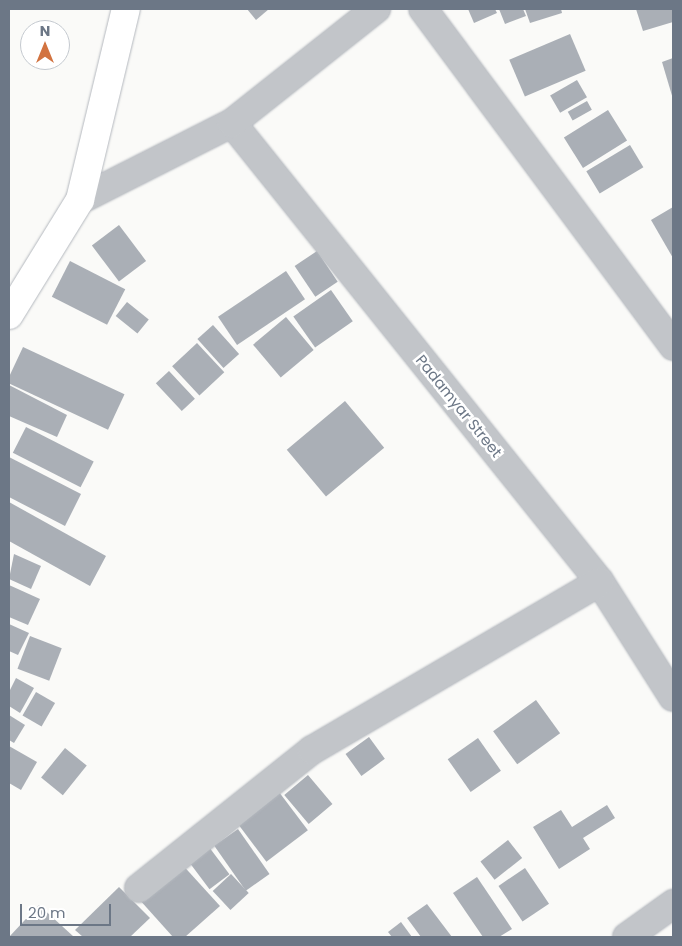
<!DOCTYPE html>
<style>
body{margin:0}
#map{position:relative;width:682px;height:946px;overflow:hidden;background:#fafaf8;font-family:Poppins,sans-serif}
div>[style]{position:absolute}
.building>*{inset:0;background:#aaafb6;transform-origin:0 0}
.roads{filter:drop-shadow(0 0 1px #b4b8be) drop-shadow(0 0 1px #b4b8be)}
.street>*{height:28px;margin:-14px;padding:0 14px;transform-origin:14px;border-radius:14px;background:#c2c5c9}
.secondary>*{height:28px;margin:-14px;padding:0 14px;transform-origin:14px;border-radius:14px;background:#fff}
span{translate:-50% -50%;white-space:nowrap;text-align:center;line-height:1.15;-webkit-text-stroke:5px #fff;paint-order:stroke}
.street-label{font-size:15px;color:#6c7786}
.frame{position:absolute;inset:0;border:10px solid #6c7786;pointer-events:none}
.north{position:absolute;left:20px;top:20px;width:50px;height:50px;box-sizing:border-box;background:#fff;border:1px solid #c4c9cf;border-radius:50%;rotate:0deg;font-size:14px;font-weight:700;line-height:20px;text-align:center;color:#6c7786}
.north::after{content:'';display:block;margin:auto;width:18px;height:22px;background:#d27340;clip-path:polygon(50% 0,100% 100%,50% 72%,0 100%)}
.scale{position:absolute;left:20px;top:904px;width:91px;height:22px;box-sizing:border-box;border:2px solid #6c7786;border-top:0;padding-left:6px;font-size:15px;line-height:18px;white-space:nowrap;color:#6c7786;-webkit-text-stroke:4px #fff;paint-order:stroke}
</style>
<div id="map">
<div class="building">
<i style="clip-path:polygon(247px 9px,269px 9px,256px 20px)"></i>
<i style="clip-path:polygon(468px 9px,495px 9px,497px 13px,474px 23px)"></i>
<i style="clip-path:polygon(499px 9px,523px 9px,526px 16px,505px 24px)"></i>
<i style="clip-path:polygon(525px 9px,561px 9px,562px 13px,530px 23px)"></i>
<i style="clip-path:polygon(636px 9px,673px 9px,673px 22px,643px 31px)"></i>
<i style="left:570px;top:34px;width:40px;height:66px;rotate:67deg"></i>
<i style="clip-path:polygon(673px 58px,673px 99px,662px 62px)"></i>
<i style="left:577px;top:80px;width:20px;height:31px;rotate:60deg"></i>
<i style="left:587px;top:101px;width:10px;height:22px;rotate:61deg"></i>
<i style="left:608px;top:110px;width:36px;height:52px;rotate:58deg"></i>
<i style="left:630px;top:145px;width:26px;height:51px;rotate:59deg"></i>
<i style="clip-path:polygon(673px 207px,673px 258px,651px 220px)"></i>
<i style="left:119px;top:225px;width:45px;height:34px;rotate:53deg"></i>
<i style="left:317px;top:251px;width:37px;height:27px;rotate:56deg"></i>
<i style="left:70px;top:261px;width:62px;height:40px;rotate:27deg"></i>
<i style="left:286px;top:271px;width:34px;height:82px;rotate:56deg"></i>
<i style="left:331px;top:290px;width:38px;height:46px;rotate:55deg"></i>
<i style="left:127px;top:302px;width:28px;height:18px;rotate:39deg"></i>
<i style="left:286px;top:317px;width:43px;height:43px;rotate:50deg"></i>
<i style="left:213px;top:325px;width:39px;height:21px;rotate:48deg"></i>
<i style="left:197px;top:343px;width:40px;height:34px;rotate:47deg"></i>
<i style="left:23px;top:347px;width:112px;height:39px;rotate:25deg"></i>
<i style="left:169px;top:371px;width:38px;height:18px;rotate:47deg"></i>
<i style="clip-path:polygon(9px 385px,67px 415px,57px 437px,9px 416px)"></i>
<i style="left:345px;top:401px;width:61px;height:76px;rotate:50deg"></i>
<i style="left:26px;top:427px;width:76px;height:29px;rotate:27deg"></i>
<i style="clip-path:polygon(9px 457px,81px 494px,65px 526px,9px 497px)"></i>
<i style="clip-path:polygon(9px 502px,106px 556px,90px 586px,9px 541px)"></i>
<i style="clip-path:polygon(14px 554px,41px 566px,31px 589px,9px 579px)"></i>
<i style="clip-path:polygon(9px 585px,40px 599px,28px 625px,9px 617px)"></i>
<i style="clip-path:polygon(9px 624px,29px 633px,18px 655px,9px 651px)"></i>
<i style="left:30px;top:636px;width:34px;height:35px;rotate:21deg"></i>
<i style="clip-path:polygon(16px 678px,34px 688px,20px 713px,9px 706px,9px 692px)"></i>
<i style="left:36px;top:692px;width:22px;height:27px;rotate:30deg"></i>
<i style="left:536px;top:700px;width:41px;height:53px;rotate:54deg"></i>
<i style="clip-path:polygon(9px 715px,25px 725px,14px 743px,9px 740px)"></i>
<i style="left:369px;top:737px;width:27px;height:29px;rotate:54deg"></i>
<i style="left:478px;top:738px;width:40px;height:37px;rotate:55deg"></i>
<i style="clip-path:polygon(9px 746px,37px 762px,21px 790px,9px 783px)"></i>
<i style="left:65px;top:748px;width:28px;height:38px;rotate:39deg"></i>
<i style="left:308px;top:775px;width:38px;height:31px;rotate:50deg"></i>
<i style="left:279px;top:792px;width:48px;height:52px;rotate:53deg"></i>
<i style="clip-path:polygon(607px 805px,615px 818px,583px 838px,590px 849px,559px 869px,533px 827px,561px 810px,572px 827px)"></i>
<i style="left:238px;top:829px;width:55px;height:29px;rotate:55deg"></i>
<i style="left:508px;top:840px;width:23px;height:35px;rotate:52deg"></i>
<i style="left:206px;top:843px;width:39px;height:25px;rotate:53deg"></i>
<i style="clip-path:polygon(179px 861px,220px 906px,185px 937px,173px 937px,138px 898px)"></i>
<i style="left:525px;top:868px;width:43px;height:32px;rotate:56deg"></i>
<i style="left:231px;top:874px;width:26px;height:25px;rotate:47deg"></i>
<i style="clip-path:polygon(477px 877px,512px 929px,499px 937px,483px 937px,453px 893px)"></i>
<i style="clip-path:polygon(119px 887px,150px 918px,130px 937px,83px 937px,75px 930px)"></i>
<i style="clip-path:polygon(427px 904px,452px 937px,421px 937px,407px 918px)"></i>
<i style="clip-path:polygon(39px 905px,74px 937px,9px 937px)"></i>
<i style="clip-path:polygon(401px 922px,412px 937px,392px 937px,388px 932px)"></i>
</div>
<div class="roads">
<div class="street">
<i style="left:423px;top:9px;width:420px;rotate:53.4deg"></i>
<i style="left:232px;top:123px;width:588px;rotate:51.28deg"></i>
<i style="left:600px;top:582px;width:136px;rotate:57.6deg"></i>
<i style="left:80px;top:200px;width:170px;rotate:-26.9deg"></i>
<i style="left:232px;top:123px;width:184px;rotate:-38.4deg"></i>
<i style="left:139px;top:888px;width:221px;rotate:-38.6deg"></i>
<i style="left:312px;top:750px;width:333px;rotate:-30.3deg"></i>
<i style="left:627px;top:937px;width:57px;rotate:-35.7deg"></i>
</div>
<div class="secondary">
<i style="left:9px;top:315px;width:135px;rotate:-58.3deg"></i>
<i style="left:80px;top:200px;width:196px;rotate:-76.5deg"></i>
</div>
</div>
<div class="street-label">
<span style="left:459px;top:406px;rotate:51deg">Padamyar Street</span>
</div>
<div class="frame"></div>
<div class="north">N</div>
<div class="scale">20 m</div>
</div>
